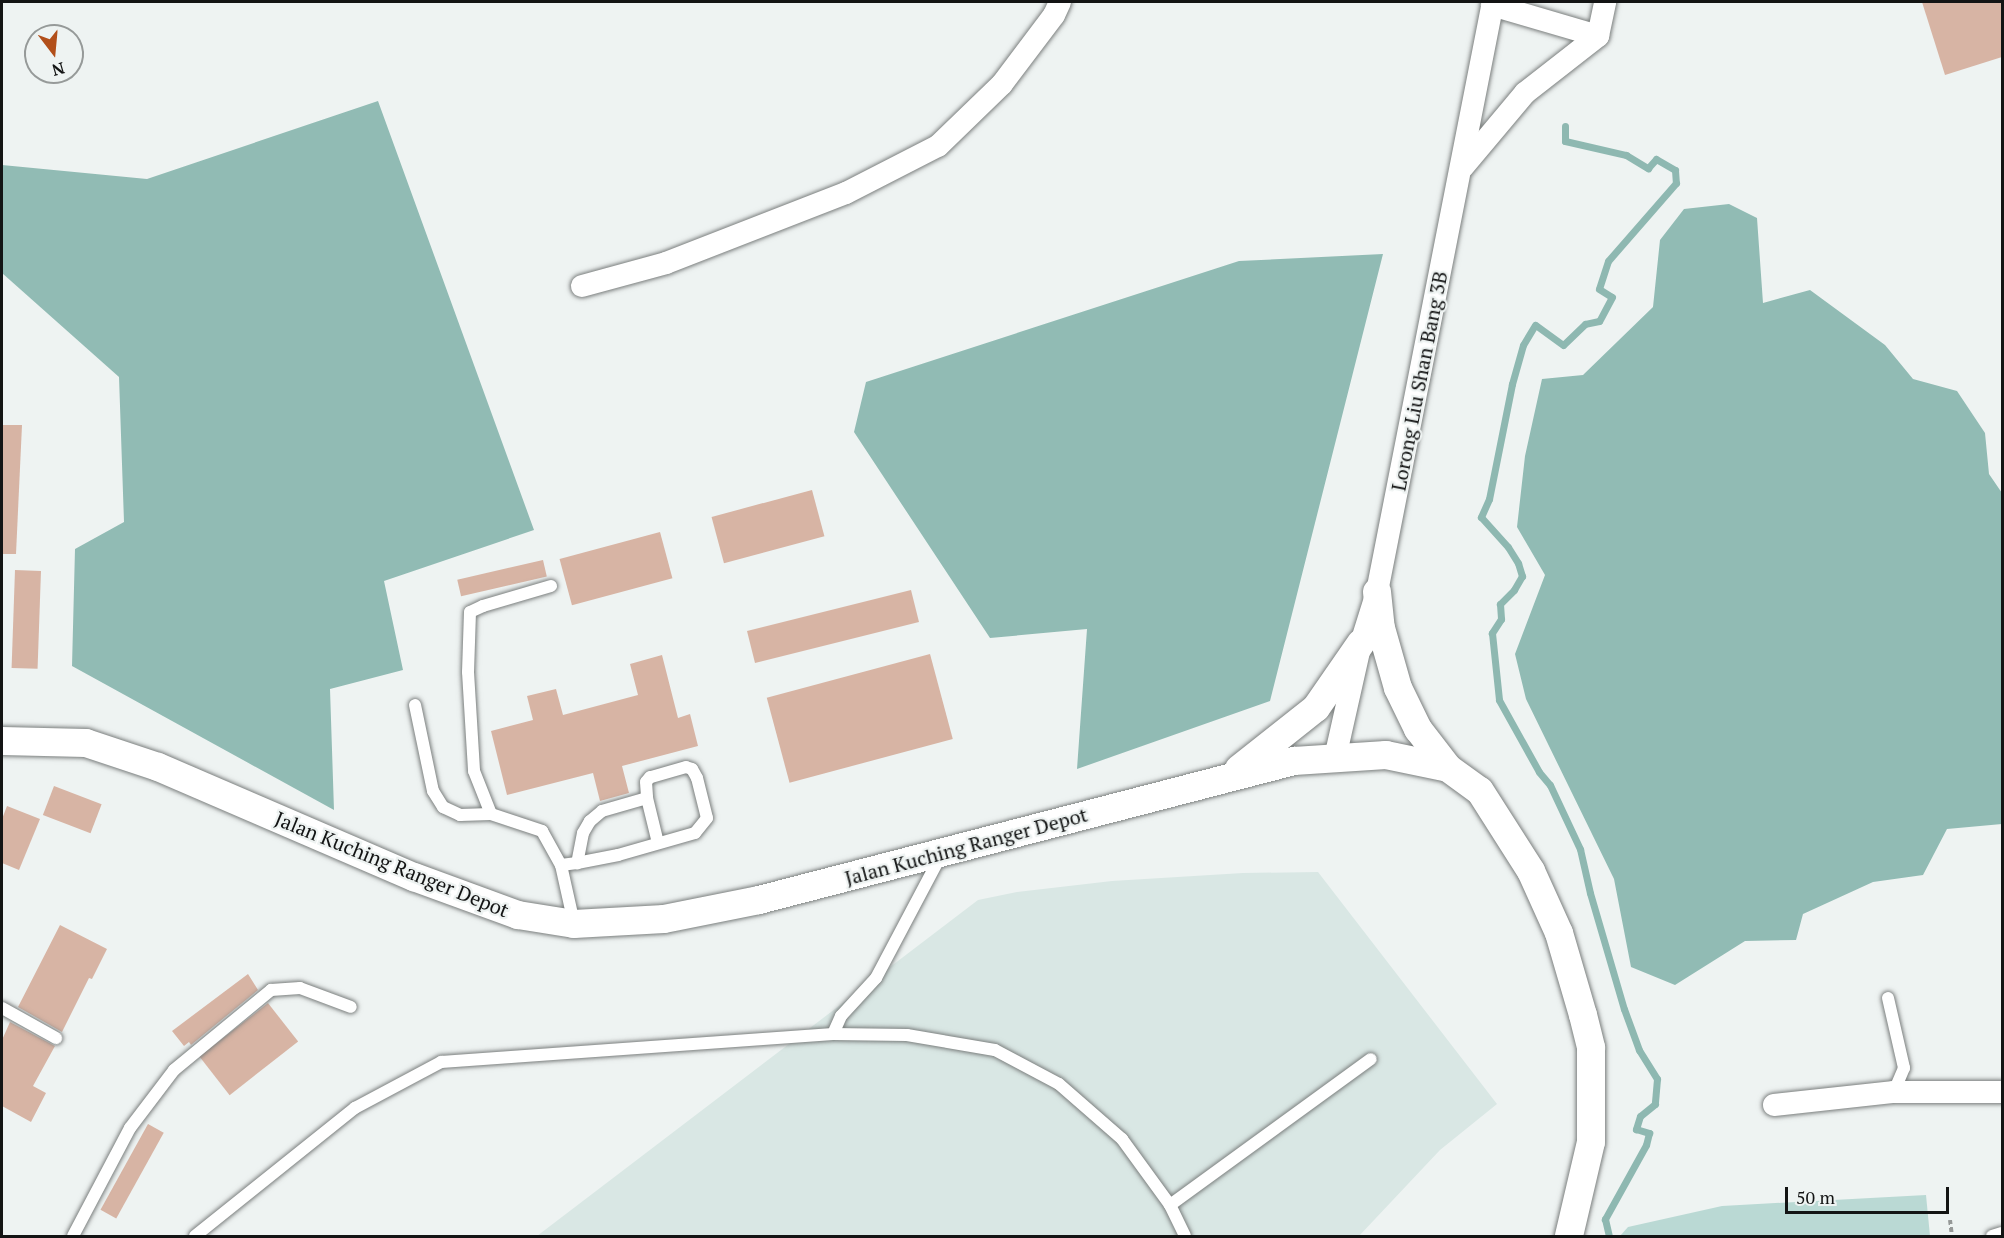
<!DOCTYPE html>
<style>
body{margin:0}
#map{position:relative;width:2004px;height:1238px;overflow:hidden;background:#eef3f2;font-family:"PT Serif",serif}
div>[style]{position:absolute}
.built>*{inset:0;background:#d9e7e4}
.green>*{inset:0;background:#bad9d4}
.forest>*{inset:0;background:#91bbb4}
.stream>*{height:7px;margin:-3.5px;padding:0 3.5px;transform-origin:3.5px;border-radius:3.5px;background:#8eb8b1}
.building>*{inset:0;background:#d7b4a4;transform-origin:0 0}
.path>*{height:4px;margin-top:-2px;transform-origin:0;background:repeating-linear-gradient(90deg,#959897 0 4.5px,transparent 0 7.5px)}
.roads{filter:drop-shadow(0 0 2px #7b7f7e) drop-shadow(0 0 2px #7b7f7e)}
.service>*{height:12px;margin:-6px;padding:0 6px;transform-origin:6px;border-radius:6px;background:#fff}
.minor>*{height:22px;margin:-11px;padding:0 11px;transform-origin:11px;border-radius:11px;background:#fff}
.tertiary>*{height:28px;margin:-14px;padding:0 14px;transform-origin:14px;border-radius:14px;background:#fff}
span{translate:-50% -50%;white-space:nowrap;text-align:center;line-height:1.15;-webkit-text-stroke:4.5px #eef3f2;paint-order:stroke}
.street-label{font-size:20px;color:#131414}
.frame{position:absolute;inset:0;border:3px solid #131414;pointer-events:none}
.north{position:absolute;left:24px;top:24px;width:60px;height:60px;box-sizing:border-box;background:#eef3f2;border:2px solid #969a99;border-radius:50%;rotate:164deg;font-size:16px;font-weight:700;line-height:24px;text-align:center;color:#131414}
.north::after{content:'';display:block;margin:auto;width:21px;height:27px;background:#b24f1a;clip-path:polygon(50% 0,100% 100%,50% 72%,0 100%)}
.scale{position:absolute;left:1785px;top:1187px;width:164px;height:27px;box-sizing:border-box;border:3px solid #131414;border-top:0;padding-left:8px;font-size:18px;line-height:21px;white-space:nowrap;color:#131414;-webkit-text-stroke:4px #eef3f2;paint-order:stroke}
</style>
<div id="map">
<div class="built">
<i style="clip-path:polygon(1318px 872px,1497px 1104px,1440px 1150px,1359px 1236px,537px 1236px,978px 900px,1017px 892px,1112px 881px,1243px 873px)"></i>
</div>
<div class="green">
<i style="clip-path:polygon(1926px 1195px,1930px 1236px,1620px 1236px,1628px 1227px,1722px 1206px)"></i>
</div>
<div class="forest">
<i style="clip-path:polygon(378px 101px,534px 530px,384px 581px,403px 670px,330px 689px,334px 810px,72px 666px,75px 549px,124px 522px,119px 377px,2px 273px,2px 165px,147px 179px)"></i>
<i style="clip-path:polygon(1729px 204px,1757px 218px,1763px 303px,1810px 290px,1885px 345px,1913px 379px,1957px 391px,1985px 433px,1989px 474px,2002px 493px,2002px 824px,1947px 829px,1923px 875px,1873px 882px,1803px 914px,1796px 940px,1745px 941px,1675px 985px,1631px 967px,1614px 879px,1526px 699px,1515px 654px,1545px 575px,1517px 527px,1525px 456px,1542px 379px,1583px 375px,1653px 307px,1660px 240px,1684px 209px)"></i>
<i style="clip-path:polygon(1383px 254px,1270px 701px,1077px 769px,1087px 629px,990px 638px,854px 432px,866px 382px,1239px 261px)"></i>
</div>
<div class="stream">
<i style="left:1565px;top:126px;width:15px;rotate:90deg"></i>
<i style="left:1565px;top:141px;width:63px;rotate:12.9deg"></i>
<i style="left:1626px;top:155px;width:26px;rotate:31deg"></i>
<i style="left:1648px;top:168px;width:12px;rotate:-48deg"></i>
<i style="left:1656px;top:159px;width:22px;rotate:30deg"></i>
<i style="left:1675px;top:170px;width:13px;rotate:86deg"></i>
<i style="left:1676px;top:183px;width:103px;rotate:131.1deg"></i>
<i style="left:1608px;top:261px;width:29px;rotate:108deg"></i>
<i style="left:1599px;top:289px;width:15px;rotate:32deg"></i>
<i style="left:1612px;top:297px;width:27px;rotate:118deg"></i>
<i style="left:1599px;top:321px;width:14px;rotate:168deg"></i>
<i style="left:1585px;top:324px;width:30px;rotate:136deg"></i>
<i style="left:1563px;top:345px;width:34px;rotate:-144deg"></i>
<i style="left:1535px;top:325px;width:23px;rotate:121deg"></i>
<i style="left:1523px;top:345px;width:41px;rotate:105.8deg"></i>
<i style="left:1512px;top:384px;width:117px;rotate:101.3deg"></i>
<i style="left:1489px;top:499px;width:20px;rotate:114deg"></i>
<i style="left:1481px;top:517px;width:40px;rotate:48deg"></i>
<i style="left:1508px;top:547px;width:19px;rotate:58deg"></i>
<i style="left:1518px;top:563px;width:14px;rotate:73deg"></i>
<i style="left:1522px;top:576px;width:16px;rotate:120deg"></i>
<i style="left:1514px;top:590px;width:20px;rotate:135deg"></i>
<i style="left:1500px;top:604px;width:15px;rotate:86deg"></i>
<i style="left:1501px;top:619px;width:17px;rotate:123deg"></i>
<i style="left:1492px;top:633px;width:67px;rotate:84deg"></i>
<i style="left:1499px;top:700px;width:82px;rotate:60.9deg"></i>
<i style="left:1539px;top:772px;width:17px;rotate:50deg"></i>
<i style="left:1550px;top:785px;width:71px;rotate:64.9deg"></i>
<i style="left:1580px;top:849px;width:45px;rotate:77.2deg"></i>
<i style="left:1590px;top:893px;width:121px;rotate:73.7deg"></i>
<i style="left:1624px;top:1009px;width:44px;rotate:69.9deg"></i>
<i style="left:1639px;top:1050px;width:34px;rotate:58deg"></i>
<i style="left:1657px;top:1079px;width:25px;rotate:95deg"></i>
<i style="left:1655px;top:1104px;width:19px;rotate:141deg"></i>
<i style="left:1640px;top:1116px;width:14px;rotate:107deg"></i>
<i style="left:1636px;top:1129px;width:14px;rotate:17deg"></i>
<i style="left:1649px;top:1133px;width:12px;rotate:104deg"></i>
<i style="left:1646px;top:1145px;width:85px;rotate:119deg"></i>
<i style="left:1605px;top:1219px;width:17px;rotate:77deg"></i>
</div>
<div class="building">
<i style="clip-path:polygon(1922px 2px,2002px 2px,2002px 57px,1945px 75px)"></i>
<i style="clip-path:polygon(2px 425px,22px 425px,16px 554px,2px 554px)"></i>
<i style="left:812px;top:490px;width:48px;height:104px;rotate:75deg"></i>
<i style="left:660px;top:532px;width:48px;height:104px;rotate:75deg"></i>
<i style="left:543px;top:560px;width:17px;height:88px;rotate:77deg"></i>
<i style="left:15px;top:570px;width:26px;height:98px;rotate:2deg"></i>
<i style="left:911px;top:590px;width:33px;height:169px;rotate:76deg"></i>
<i style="left:930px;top:654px;width:88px;height:169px;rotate:75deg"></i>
<i style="clip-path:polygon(662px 655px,678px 718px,690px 714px,698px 746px,622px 766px,629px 793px,600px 801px,593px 773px,507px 795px,491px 731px,533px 720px,527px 696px,556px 689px,563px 715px,638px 695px,630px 664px)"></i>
<i style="left:54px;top:786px;width:51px;height:31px;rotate:21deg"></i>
<i style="clip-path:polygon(7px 806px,40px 819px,19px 870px,2px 863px,2px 819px)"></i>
<i style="clip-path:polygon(60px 925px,107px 949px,92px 979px,89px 978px,62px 1032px,18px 1007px)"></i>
<i style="clip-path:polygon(248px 974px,258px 990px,191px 1045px,189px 1042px,184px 1046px,172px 1031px)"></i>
<i style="left:268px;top:1003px;width:49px;height:87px;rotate:52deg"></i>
<i style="clip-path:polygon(10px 1022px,55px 1046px,33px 1086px,46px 1093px,31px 1122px,2px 1106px,2px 1040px)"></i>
<i style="left:148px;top:1124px;width:18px;height:98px;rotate:29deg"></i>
</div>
<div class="path">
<i style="left:1950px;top:1220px;width:16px;rotate:83deg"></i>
</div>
<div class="roads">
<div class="service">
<i style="left:551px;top:586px;width:71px;rotate:163.6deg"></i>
<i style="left:483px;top:606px;width:14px;rotate:155deg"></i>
<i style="left:470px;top:612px;width:60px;rotate:91.9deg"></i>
<i style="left:468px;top:672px;width:99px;rotate:86.5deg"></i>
<i style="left:474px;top:771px;width:46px;rotate:68.4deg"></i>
<i style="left:491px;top:814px;width:54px;rotate:18.4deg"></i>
<i style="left:542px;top:831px;width:39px;rotate:61deg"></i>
<i style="left:561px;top:865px;width:59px;rotate:77.4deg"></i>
<i style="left:415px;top:705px;width:88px;rotate:78.2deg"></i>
<i style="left:433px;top:791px;width:19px;rotate:58deg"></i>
<i style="left:443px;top:807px;width:19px;rotate:25deg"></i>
<i style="left:460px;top:815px;width:31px;rotate:-2deg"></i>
<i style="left:647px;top:798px;width:46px;rotate:76.3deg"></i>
<i style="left:561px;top:865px;width:16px;rotate:-7deg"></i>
<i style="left:577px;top:863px;width:42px;rotate:-11deg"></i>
<i style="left:618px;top:855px;width:80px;rotate:-15.9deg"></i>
<i style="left:695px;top:833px;width:19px;rotate:-51deg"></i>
<i style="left:707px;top:818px;width:41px;rotate:-104deg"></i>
<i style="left:697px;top:778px;width:10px;rotate:-119deg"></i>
<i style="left:692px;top:769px;width:6px;rotate:-162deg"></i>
<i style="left:686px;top:767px;width:37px;rotate:164deg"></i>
<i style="left:650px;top:777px;width:6px;rotate:129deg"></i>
<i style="left:646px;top:782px;width:16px;rotate:86deg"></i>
<i style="left:647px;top:798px;width:47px;rotate:163.9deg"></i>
<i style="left:602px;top:811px;width:16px;rotate:140deg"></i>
<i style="left:590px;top:821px;width:14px;rotate:120deg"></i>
<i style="left:583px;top:833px;width:31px;rotate:101deg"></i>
<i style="left:1888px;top:998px;width:72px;rotate:77.1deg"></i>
<i style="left:1904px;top:1068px;width:26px;rotate:113deg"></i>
<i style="left:2px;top:1008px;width:62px;rotate:29.1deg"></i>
<i style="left:833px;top:1034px;width:20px;rotate:-66deg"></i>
<i style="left:841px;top:1016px;width:52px;rotate:-47.4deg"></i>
<i style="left:876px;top:978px;width:137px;rotate:-62.1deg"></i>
<i style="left:1170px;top:1205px;width:248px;rotate:-36deg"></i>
<i style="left:73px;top:1236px;width:122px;rotate:-62.2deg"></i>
<i style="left:130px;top:1128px;width:73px;rotate:-52.8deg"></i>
<i style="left:174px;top:1070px;width:126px;rotate:-39.5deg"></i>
<i style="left:271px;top:990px;width:29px;rotate:-4deg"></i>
<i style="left:300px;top:988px;width:54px;rotate:20.4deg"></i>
<i style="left:195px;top:1236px;width:205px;rotate:-38.7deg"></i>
<i style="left:355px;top:1108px;width:98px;rotate:-28.1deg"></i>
<i style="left:441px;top:1062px;width:393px;rotate:-4.1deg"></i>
<i style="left:833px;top:1034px;width:74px;rotate:0.8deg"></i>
<i style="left:907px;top:1035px;width:89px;rotate:9.7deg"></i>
<i style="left:995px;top:1050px;width:72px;rotate:28deg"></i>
<i style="left:1059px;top:1084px;width:84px;rotate:41.1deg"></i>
<i style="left:1122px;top:1139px;width:82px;rotate:54deg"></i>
<i style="left:1170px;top:1205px;width:34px;rotate:64deg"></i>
<i style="left:1992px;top:1236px;width:10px;rotate:-17deg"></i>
</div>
<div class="minor">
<i style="left:1492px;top:5px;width:110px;rotate:16.3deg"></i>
<i style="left:1463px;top:167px;width:97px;rotate:-50deg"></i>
<i style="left:1525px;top:93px;width:93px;rotate:-38deg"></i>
<i style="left:1598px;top:36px;width:35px;rotate:-78deg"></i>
<i style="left:582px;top:286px;width:87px;rotate:-15.3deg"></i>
<i style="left:666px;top:263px;width:193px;rotate:-21.3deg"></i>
<i style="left:846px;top:193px;width:103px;rotate:-27.1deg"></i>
<i style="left:938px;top:146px;width:89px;rotate:-44.1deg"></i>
<i style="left:1002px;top:84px;width:86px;rotate:-53deg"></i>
<i style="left:1054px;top:15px;width:14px;rotate:-65deg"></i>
<i style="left:1335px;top:758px;width:118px;rotate:-77.3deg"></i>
<i style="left:1361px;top:643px;width:53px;rotate:-72.6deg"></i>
<i style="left:1377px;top:592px;width:601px;rotate:-78.88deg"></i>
<i style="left:1774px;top:1105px;width:121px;rotate:-6.2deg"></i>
<i style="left:1894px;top:1092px;width:108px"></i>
</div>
<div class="tertiary">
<i style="left:1377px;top:592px;width:36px;rotate:84deg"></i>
<i style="left:1381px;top:628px;width:62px;rotate:74.2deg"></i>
<i style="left:1398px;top:688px;width:46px;rotate:64deg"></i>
<i style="left:1418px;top:729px;width:49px;rotate:52.4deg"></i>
<i style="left:2px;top:741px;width:84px;rotate:1.4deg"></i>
<i style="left:86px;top:743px;width:76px;rotate:18.4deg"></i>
<i style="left:158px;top:767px;width:279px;rotate:23.3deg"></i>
<i style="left:414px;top:877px;width:111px;rotate:20.1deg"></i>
<i style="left:518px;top:915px;width:57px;rotate:9.1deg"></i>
<i style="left:574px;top:924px;width:90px;rotate:-3.2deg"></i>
<i style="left:664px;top:919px;width:97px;rotate:-11.3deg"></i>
<i style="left:759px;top:900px;width:553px;rotate:-14.56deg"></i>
<i style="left:1294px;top:761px;width:92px;rotate:-3.7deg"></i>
<i style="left:1386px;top:755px;width:63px;rotate:11.8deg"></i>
<i style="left:1448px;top:768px;width:39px;rotate:36deg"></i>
<i style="left:1480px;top:791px;width:95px;rotate:57.5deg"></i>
<i style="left:1531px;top:871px;width:68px;rotate:65.7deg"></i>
<i style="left:1559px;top:933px;width:85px;rotate:73.7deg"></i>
<i style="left:1583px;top:1015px;width:34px;rotate:76deg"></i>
<i style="left:1591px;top:1048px;width:94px;rotate:90deg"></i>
<i style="left:1591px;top:1142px;width:97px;rotate:103.2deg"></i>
<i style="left:1239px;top:769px;width:98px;rotate:-38.4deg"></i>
<i style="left:1316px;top:708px;width:79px;rotate:-55.3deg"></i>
</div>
</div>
<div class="street-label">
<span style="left:1419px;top:381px;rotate:-79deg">Lorong Liu Shan Bang 3B</span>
<span style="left:966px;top:846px;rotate:-15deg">Jalan Kuching Ranger Depot</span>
<span style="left:392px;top:864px;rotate:22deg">Jalan Kuching Ranger Depot</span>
</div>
<div class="frame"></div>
<div class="north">N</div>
<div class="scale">50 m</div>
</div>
